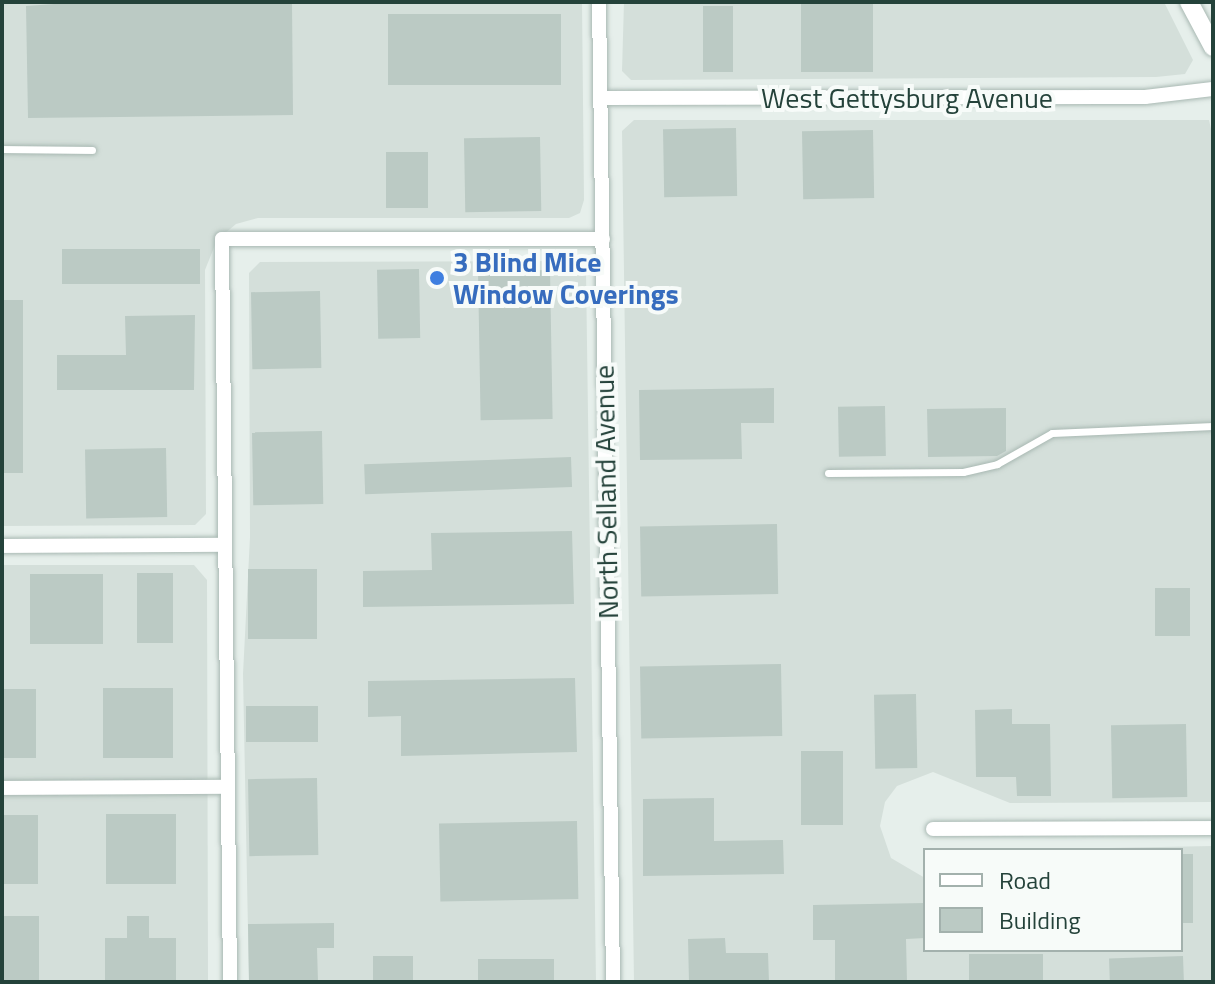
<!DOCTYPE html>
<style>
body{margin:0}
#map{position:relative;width:1215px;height:984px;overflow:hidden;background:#e6efeb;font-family:"Titillium Web",sans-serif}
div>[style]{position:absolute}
.built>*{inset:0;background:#d4dfda}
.building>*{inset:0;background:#bbcac4;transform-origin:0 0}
.roads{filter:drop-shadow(0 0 2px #a8b8b2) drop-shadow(0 0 2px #a8b8b2)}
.service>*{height:7px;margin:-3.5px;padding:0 3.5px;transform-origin:3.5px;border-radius:3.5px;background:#fff}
.minor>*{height:14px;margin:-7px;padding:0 7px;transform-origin:7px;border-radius:7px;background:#fff}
.tertiary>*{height:18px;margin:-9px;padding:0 9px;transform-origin:9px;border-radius:9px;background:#fff}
.dots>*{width:22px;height:22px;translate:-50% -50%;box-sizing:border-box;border:4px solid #f7fbf9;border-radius:50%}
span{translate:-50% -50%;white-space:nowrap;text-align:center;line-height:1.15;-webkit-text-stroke:8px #f7fbf9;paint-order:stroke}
.street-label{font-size:28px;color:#24423a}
.shop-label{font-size:28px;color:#366cbe;font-weight:700}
.left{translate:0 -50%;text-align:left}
.frame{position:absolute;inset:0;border:4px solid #24423a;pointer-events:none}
.legend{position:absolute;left:923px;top:848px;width:260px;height:104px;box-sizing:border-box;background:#f7fbf9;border:2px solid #a3b1ad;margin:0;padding:10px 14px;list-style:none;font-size:24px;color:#24423a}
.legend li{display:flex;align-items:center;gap:16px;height:40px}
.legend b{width:40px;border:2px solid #a3b1ad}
</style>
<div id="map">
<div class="built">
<i style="clip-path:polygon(2px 2px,582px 2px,584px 200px,580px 213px,569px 218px,258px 218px,236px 224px,217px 240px,205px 270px,206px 514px,195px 525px,2px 526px)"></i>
<i style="clip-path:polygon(624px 2px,1164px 2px,1193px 60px,1185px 74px,1156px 77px,631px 80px,622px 71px)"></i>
<i style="clip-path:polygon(634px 120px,1209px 120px,1213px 138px,1213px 802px,1010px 803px,933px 772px,897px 786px,885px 802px,880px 826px,891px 858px,925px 878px,925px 950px,1181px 950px,1181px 850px,998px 850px,1213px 846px,1213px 982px,634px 982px,622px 131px)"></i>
<i style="clip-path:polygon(575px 261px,586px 272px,596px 982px,249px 982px,243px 674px,250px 537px,249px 273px,260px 262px)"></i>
<i style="clip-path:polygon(2px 565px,194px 565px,207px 580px,208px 982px,2px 982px)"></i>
</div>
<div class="building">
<i style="clip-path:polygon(82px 2px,292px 2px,293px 115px,28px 118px,26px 6px)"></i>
<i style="left:801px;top:2px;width:72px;height:70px"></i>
<i style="left:703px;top:6px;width:30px;height:66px"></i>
<i style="left:561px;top:14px;width:71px;height:173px;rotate:90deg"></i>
<i style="left:736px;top:128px;width:68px;height:73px;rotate:89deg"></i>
<i style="left:873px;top:130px;width:68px;height:71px;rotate:89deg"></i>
<i style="left:540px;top:137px;width:74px;height:76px;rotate:89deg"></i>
<i style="left:386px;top:152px;width:42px;height:56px"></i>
<i style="left:62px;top:249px;width:138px;height:35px"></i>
<i style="left:419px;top:269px;width:69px;height:42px;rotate:89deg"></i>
<i style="left:550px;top:270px;width:149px;height:72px;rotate:89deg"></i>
<i style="left:320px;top:291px;width:77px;height:69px;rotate:89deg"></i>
<i style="left:2px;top:300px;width:21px;height:173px"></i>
<i style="clip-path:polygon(195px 315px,194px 390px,57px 390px,57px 355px,126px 355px,125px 316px)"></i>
<i style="clip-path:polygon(774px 388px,774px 423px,741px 423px,742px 459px,640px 460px,639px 390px)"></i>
<i style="left:885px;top:406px;width:50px;height:47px;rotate:89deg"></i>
<i style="clip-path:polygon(1006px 408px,1006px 451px,997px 456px,928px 457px,927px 409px)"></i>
<i style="left:322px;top:431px;width:73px;height:70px;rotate:89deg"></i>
<i style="left:166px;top:448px;width:69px;height:81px;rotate:89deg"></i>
<i style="left:571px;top:457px;width:30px;height:207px;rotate:88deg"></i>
<i style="left:777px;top:524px;width:70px;height:137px;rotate:89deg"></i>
<i style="clip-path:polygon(572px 531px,574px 604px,363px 607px,363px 571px,432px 570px,431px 533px)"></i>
<i style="left:248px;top:569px;width:69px;height:70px"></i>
<i style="left:173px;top:573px;width:70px;height:36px;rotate:90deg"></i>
<i style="left:30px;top:574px;width:73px;height:70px"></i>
<i style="left:1155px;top:588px;width:35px;height:48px"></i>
<i style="left:781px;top:664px;width:72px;height:141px;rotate:89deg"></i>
<i style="clip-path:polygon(575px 678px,577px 752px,401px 756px,401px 716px,368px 717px,368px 681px)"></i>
<i style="left:173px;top:688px;width:70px;height:70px;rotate:90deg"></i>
<i style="left:36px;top:689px;width:69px;height:34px;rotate:90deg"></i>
<i style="left:916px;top:694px;width:74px;height:42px;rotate:89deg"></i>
<i style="left:246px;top:706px;width:72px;height:36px"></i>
<i style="clip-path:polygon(1012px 709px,1012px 724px,1050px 724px,1051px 796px,1017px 796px,1016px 777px,976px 777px,975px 710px)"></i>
<i style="left:1186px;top:724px;width:73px;height:75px;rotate:89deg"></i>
<i style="left:801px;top:751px;width:42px;height:74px"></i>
<i style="left:317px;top:778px;width:77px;height:69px;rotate:89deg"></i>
<i style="clip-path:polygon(714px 798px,714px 841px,783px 840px,784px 874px,643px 876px,643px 799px)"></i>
<i style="left:106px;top:814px;width:70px;height:70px"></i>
<i style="left:2px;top:815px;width:36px;height:69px"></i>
<i style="left:577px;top:821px;width:78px;height:138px;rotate:89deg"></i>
<i style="left:1181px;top:854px;width:12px;height:69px"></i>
<i style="clip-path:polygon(925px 903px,925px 938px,906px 939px,907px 982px,835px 982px,835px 940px,813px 940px,813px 905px)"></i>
<i style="left:3px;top:916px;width:36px;height:66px"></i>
<i style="clip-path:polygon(127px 916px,149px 916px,149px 938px,176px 938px,176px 982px,105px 982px,105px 938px,127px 938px)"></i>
<i style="clip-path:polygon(334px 923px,334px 948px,317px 948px,318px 982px,249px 982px,248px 924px)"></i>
<i style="clip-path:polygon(725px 938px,726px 953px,768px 953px,769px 982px,689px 982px,688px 939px)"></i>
<i style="left:1043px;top:954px;width:28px;height:74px;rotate:90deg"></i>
<i style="left:373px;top:956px;width:40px;height:26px"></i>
<i style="left:1183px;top:956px;width:26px;height:74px;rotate:88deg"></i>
<i style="left:554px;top:959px;width:23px;height:76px;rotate:90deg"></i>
</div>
<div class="roads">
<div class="service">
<i style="left:2px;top:149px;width:90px;rotate:0.6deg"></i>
<i style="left:828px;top:473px;width:135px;rotate:-0.4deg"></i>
<i style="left:963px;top:472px;width:35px;rotate:-13deg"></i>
<i style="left:997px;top:464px;width:63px;rotate:-29.4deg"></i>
<i style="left:1052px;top:433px;width:161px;rotate:-2.5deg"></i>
</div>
<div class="minor">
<i style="left:599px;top:2px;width:980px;rotate:89.18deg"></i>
<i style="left:601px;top:98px;width:544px;rotate:-0.11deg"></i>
<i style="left:1145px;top:97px;width:68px;rotate:-6.7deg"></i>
<i style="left:2px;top:546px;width:223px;rotate:-0.3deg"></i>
<i style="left:2px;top:788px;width:226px;rotate:-0.3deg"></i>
<i style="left:933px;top:829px;width:280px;rotate:-0.2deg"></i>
<i style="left:230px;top:982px;width:743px;rotate:-90.62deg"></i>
<i style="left:222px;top:239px;width:381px"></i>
</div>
<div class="tertiary">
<i style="left:1189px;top:2px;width:51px;rotate:61.9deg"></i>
</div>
</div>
<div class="dots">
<i style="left:437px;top:278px;background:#3f7fe0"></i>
</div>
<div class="street-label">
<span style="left:907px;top:98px">West Gettysburg Avenue</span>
<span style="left:606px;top:492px;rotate:-91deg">North Selland Avenue</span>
</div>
<div class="shop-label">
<span class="left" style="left:453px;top:278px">3 Blind Mice<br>Window Coverings</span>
</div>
<div class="frame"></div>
<ul class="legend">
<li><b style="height:10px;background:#fff"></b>Road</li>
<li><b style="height:22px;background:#bbcac4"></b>Building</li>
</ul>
</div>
